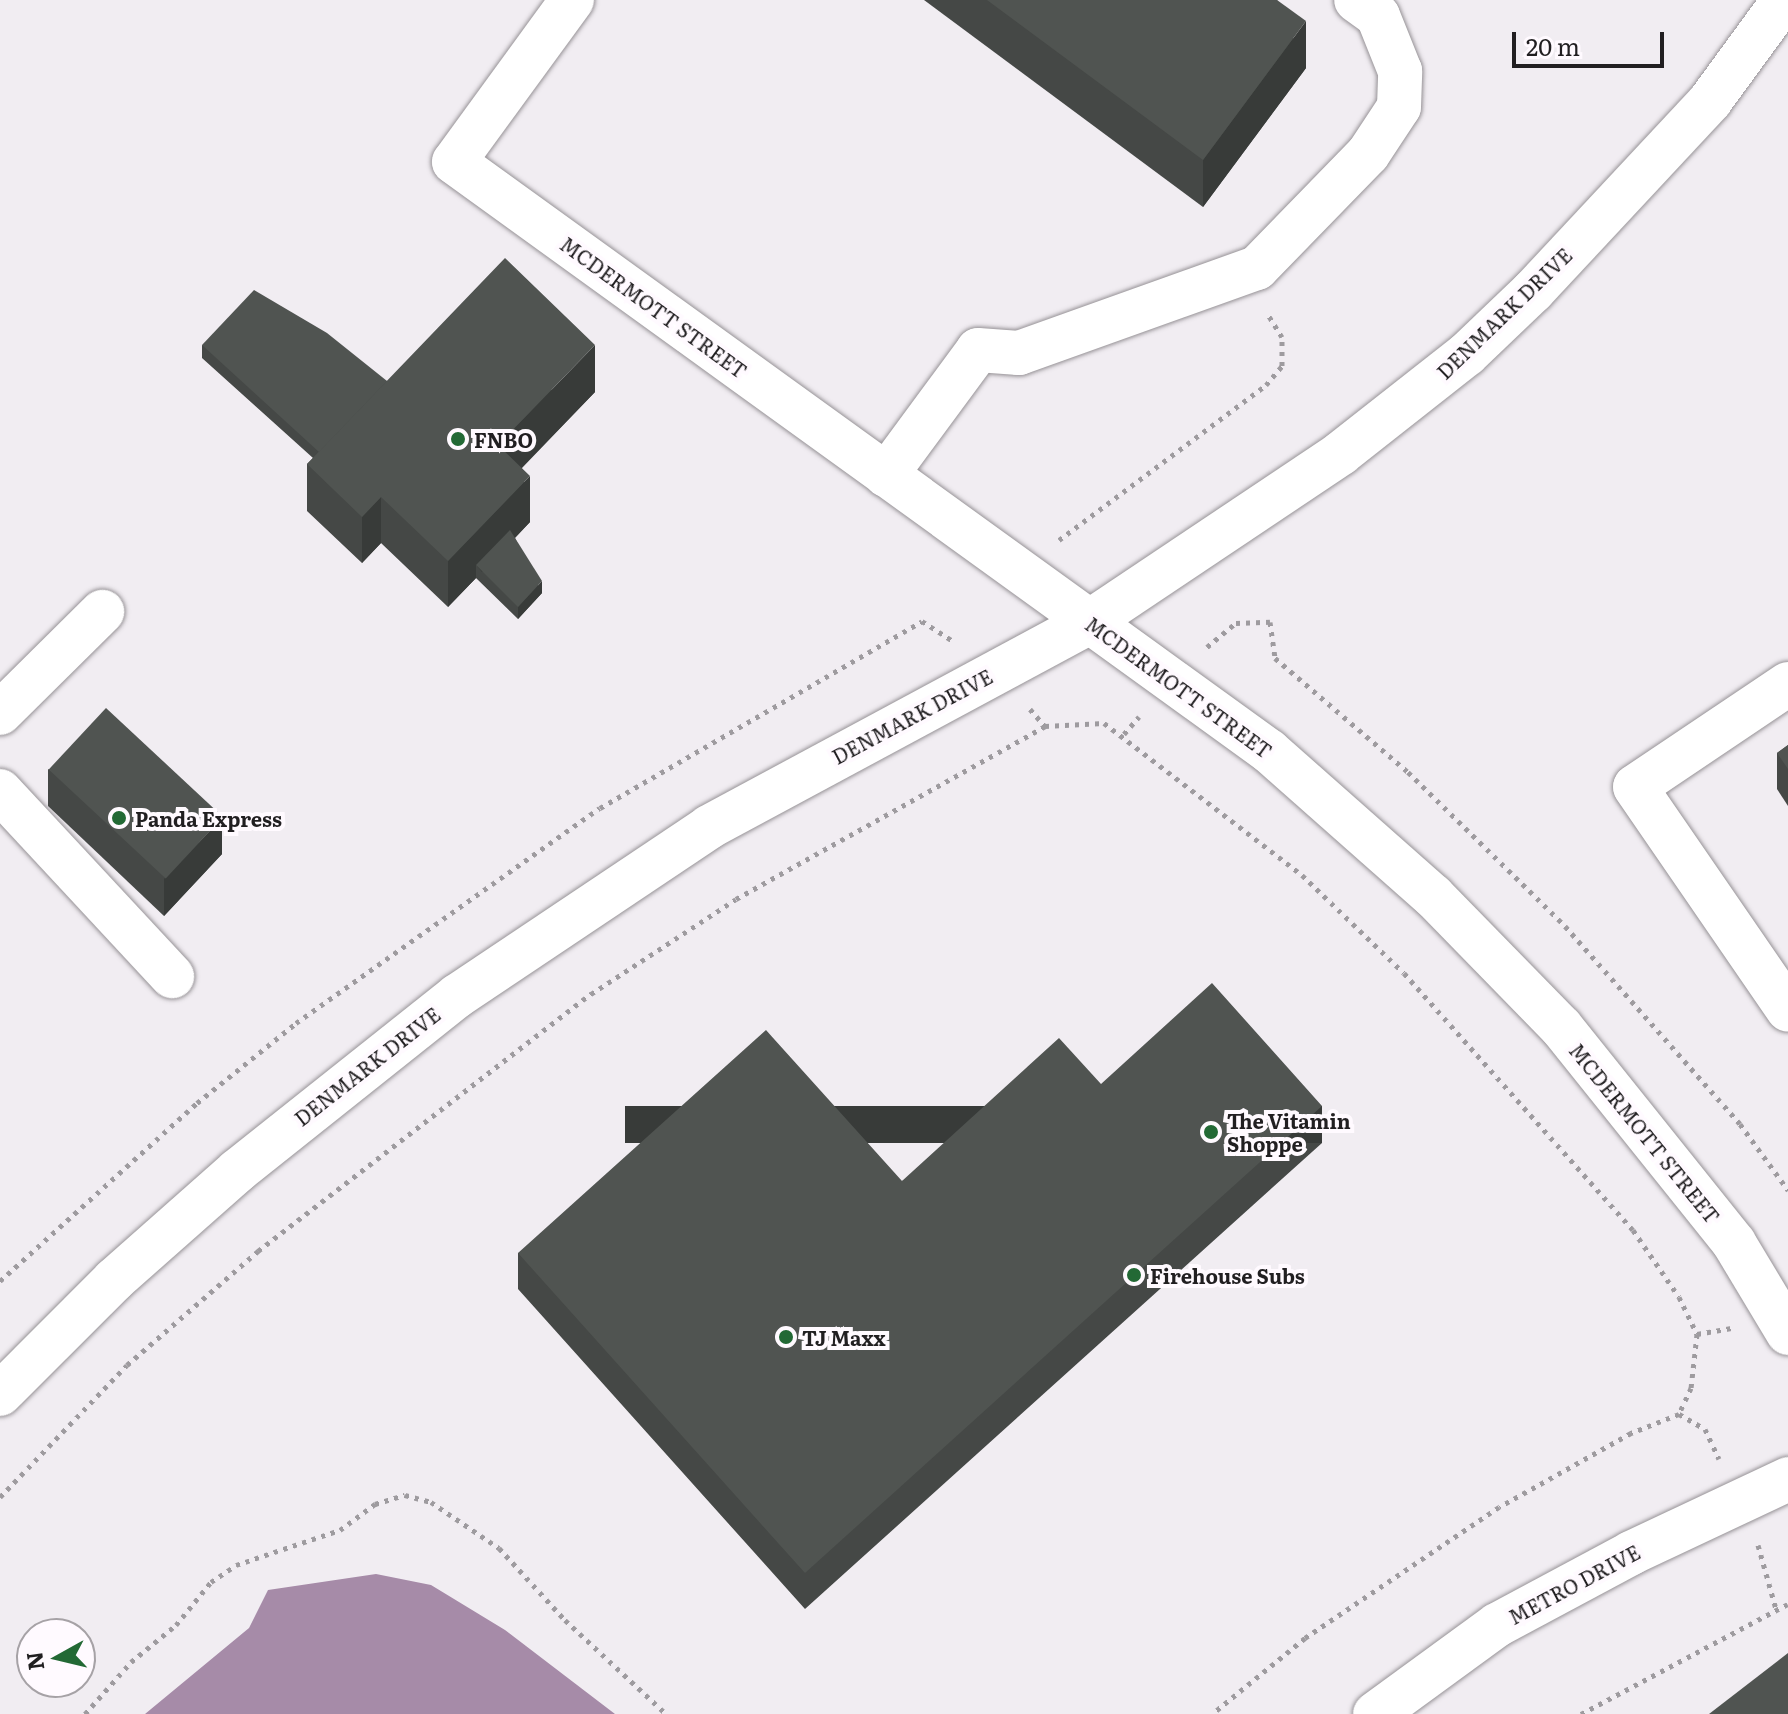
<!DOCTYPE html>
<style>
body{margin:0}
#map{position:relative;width:1788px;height:1714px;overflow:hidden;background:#f1edf2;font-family:Literata,serif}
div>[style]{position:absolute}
.water>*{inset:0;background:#a68ba8}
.path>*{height:5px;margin-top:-2.5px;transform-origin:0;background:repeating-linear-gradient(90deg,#9e9b9f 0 4px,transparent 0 10px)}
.roads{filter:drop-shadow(0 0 2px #969296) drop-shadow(0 0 2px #969296)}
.minor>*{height:44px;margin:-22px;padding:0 22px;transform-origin:22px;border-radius:22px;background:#fff}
.wall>*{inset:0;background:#454846}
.shaded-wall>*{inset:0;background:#383b39;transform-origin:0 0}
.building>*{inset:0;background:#505451;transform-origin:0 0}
.dots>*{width:22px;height:22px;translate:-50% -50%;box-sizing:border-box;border:4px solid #fffaff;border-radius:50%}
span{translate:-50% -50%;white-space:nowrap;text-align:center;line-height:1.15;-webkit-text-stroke:8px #fffaff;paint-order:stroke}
.street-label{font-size:20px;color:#211f21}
.poi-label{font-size:20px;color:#211f21;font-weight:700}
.left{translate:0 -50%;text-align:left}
.north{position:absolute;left:16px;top:1618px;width:80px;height:80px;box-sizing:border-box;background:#fffaff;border:2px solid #a6a2a6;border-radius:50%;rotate:262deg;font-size:22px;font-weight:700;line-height:32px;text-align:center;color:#211f21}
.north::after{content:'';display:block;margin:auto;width:28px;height:36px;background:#236935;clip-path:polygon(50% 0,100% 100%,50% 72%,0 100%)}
.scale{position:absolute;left:1512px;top:32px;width:152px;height:36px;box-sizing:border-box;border:4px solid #211f21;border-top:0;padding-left:10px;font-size:24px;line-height:28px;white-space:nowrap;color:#211f21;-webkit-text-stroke:6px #fffaff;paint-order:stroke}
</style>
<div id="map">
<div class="water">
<i style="clip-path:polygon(376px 1574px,431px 1585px,505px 1630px,615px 1714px,145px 1714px,249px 1628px,268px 1590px)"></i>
</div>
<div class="path">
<i style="left:1059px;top:540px;width:259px;rotate:-36.8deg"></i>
<i style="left:1266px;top:385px;width:25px;rotate:-50deg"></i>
<i style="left:1282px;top:366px;width:29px;rotate:-90deg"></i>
<i style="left:1282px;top:337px;width:25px;rotate:-122deg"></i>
<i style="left:1207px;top:647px;width:38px;rotate:-40deg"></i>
<i style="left:1236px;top:623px;width:34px;rotate:-2deg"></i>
<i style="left:1270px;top:622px;width:36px;rotate:82deg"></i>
<i style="left:1275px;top:658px;width:175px;rotate:40.6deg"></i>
<i style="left:1408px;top:772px;width:220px;rotate:44.4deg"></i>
<i style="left:1565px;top:926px;width:264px;rotate:48.5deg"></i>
<i style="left:1740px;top:1124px;width:82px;rotate:54deg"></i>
<i style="left:1030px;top:709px;width:23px;rotate:49deg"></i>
<i style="left:1124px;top:734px;width:23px;rotate:-49deg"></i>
<i style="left:0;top:1281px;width:266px;rotate:-42.1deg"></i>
<i style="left:197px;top:1103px;width:127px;rotate:-38.9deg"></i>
<i style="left:296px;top:1023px;width:372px;rotate:-35.3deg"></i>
<i style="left:600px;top:808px;width:372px;rotate:-30.1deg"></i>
<i style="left:922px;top:621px;width:38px;rotate:33deg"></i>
<i style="left:1697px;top:1334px;width:35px;rotate:-10deg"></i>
<i style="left:1679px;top:1414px;width:30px;rotate:30deg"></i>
<i style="left:1705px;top:1429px;width:33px;rotate:65deg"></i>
<i style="left:0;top:1497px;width:183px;rotate:-46.1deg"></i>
<i style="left:127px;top:1365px;width:174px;rotate:-41deg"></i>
<i style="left:258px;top:1251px;width:421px;rotate:-37.7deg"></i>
<i style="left:591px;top:994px;width:173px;rotate:-33.2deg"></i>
<i style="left:736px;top:899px;width:354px;rotate:-29.2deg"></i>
<i style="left:1045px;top:726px;width:59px;rotate:-2.9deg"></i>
<i style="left:1104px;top:723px;width:250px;rotate:37.5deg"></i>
<i style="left:1302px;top:875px;width:141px;rotate:43.9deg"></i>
<i style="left:1404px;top:973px;width:344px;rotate:48.3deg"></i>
<i style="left:1633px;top:1230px;width:81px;rotate:55.5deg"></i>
<i style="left:1679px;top:1297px;width:41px;rotate:64.1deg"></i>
<i style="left:1697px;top:1334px;width:54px;rotate:96.3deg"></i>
<i style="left:1691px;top:1388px;width:29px;rotate:115deg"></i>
<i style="left:1679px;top:1414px;width:52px;rotate:158.4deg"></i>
<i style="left:1631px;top:1433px;width:151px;rotate:150.7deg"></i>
<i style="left:1499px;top:1507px;width:234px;rotate:146deg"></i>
<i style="left:1305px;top:1638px;width:120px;rotate:140.7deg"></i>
<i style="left:1758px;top:1545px;width:66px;rotate:74.3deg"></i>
<i style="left:85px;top:1714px;width:69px;rotate:-48.5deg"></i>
<i style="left:131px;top:1662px;width:58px;rotate:-39.4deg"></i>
<i style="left:176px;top:1625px;width:55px;rotate:-50.9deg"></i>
<i style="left:211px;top:1582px;width:30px;rotate:-34deg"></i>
<i style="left:236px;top:1565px;width:110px;rotate:-18.6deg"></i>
<i style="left:340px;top:1530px;width:44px;rotate:-36.6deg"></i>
<i style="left:375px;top:1504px;width:31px;rotate:-17deg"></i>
<i style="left:405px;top:1495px;width:27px;rotate:15deg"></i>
<i style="left:431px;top:1502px;width:82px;rotate:34.1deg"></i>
<i style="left:499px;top:1548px;width:98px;rotate:47.5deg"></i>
<i style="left:565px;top:1620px;width:138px;rotate:42.9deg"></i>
<i style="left:1581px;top:1714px;width:234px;rotate:-28deg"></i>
</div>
<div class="roads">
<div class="minor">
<i style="left:572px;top:0;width:200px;rotate:126.1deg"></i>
<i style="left:454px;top:162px;width:1006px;rotate:35.86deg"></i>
<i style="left:1269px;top:751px;width:219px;rotate:41.5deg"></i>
<i style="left:1433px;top:896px;width:183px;rotate:45.7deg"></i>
<i style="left:1561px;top:1027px;width:277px;rotate:51.3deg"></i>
<i style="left:1734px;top:1243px;width:105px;rotate:59deg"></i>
<i style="left:886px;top:475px;width:155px;rotate:-53.6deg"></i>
<i style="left:978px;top:350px;width:41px;rotate:4.2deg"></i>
<i style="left:1019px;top:353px;width:253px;rotate:-19.7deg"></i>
<i style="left:1257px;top:268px;width:159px;rotate:-45.8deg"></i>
<i style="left:1368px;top:154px;width:56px;rotate:-56.6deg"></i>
<i style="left:1399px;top:107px;width:36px;rotate:-88deg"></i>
<i style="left:1400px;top:71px;width:59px;rotate:-111.8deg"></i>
<i style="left:1378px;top:16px;width:27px;rotate:-144deg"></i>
<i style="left:1788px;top:684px;width:184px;rotate:146.1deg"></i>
<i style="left:1635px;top:787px;width:270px;rotate:55.5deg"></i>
<i style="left:0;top:713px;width:144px;rotate:-44.7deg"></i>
<i style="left:0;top:791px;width:253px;rotate:47.1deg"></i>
<i style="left:0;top:1394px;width:161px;rotate:-45deg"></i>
<i style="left:114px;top:1280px;width:164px;rotate:-41.5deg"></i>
<i style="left:237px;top:1171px;width:281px;rotate:-38.5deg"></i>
<i style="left:457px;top:996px;width:303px;rotate:-33.8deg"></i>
<i style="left:709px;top:827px;width:432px;rotate:-28.3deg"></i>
<i style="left:1089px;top:622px;width:303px;rotate:-33.8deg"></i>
<i style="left:1341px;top:453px;width:160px;rotate:-38.2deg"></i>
<i style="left:1467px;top:354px;width:91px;rotate:-43.7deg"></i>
<i style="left:1533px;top:291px;width:260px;rotate:-47deg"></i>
<i style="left:1710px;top:101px;width:125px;rotate:-53.8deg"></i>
<i style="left:1375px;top:1714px;width:151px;rotate:-36.1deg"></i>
<i style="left:1497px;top:1625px;width:152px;rotate:-28.2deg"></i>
<i style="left:1631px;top:1553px;width:174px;rotate:-25.2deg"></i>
</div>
</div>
<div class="wall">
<i style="clip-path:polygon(924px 0,1277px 0,1306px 68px,1203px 207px)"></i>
<i style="clip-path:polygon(202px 345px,387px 381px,595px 392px,522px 468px,530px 522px,515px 538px,542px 593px,518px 619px,476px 578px,448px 607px,381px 543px,362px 563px,307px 511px,307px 464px,313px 458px,202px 358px)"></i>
<i style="clip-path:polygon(1788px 745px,1788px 806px,1777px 789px,1777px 753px)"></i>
<i style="clip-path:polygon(48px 769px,222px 854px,164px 916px,48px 806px)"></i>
<i style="clip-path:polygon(1101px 1084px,1322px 1143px,805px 1609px,518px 1289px,518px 1253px,902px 1181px)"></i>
</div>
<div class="shaded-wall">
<i style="clip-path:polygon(1306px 21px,1306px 68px,1203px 207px,1203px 160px)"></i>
<i style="clip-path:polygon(595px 345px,595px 392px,498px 492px,498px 445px)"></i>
<i style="clip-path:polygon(530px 476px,530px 522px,482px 572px,476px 565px,476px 578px,448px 607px,448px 561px)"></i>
<i style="clip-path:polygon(381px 497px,381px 543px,362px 563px,362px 517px)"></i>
<i style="clip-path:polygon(542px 581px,542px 593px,518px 619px,518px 607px)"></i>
<i style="clip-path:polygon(222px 818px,222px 854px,164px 916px,164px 879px)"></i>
<i style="left:1322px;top:1106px;width:37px;height:697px;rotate:90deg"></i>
</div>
<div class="building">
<i style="clip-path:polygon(987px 0,1277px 0,1306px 21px,1203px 160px)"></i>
<i style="clip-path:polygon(505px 258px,595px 345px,498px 445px,530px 476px,448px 561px,381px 497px,362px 517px,307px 464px)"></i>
<i style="clip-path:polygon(254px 290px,327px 333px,387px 381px,319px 452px,202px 345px)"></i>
<i style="clip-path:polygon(510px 530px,542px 581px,518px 607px,476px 565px)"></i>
<i style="left:106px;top:708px;width:160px;height:84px;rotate:43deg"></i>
<i style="clip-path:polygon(1788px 745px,1788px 769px,1777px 753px)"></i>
<i style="clip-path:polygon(1212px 983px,1322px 1106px,805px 1573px,518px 1253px,766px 1030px,902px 1181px,1059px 1038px,1101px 1084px)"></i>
<i style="clip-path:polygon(1788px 1653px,1788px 1714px,1709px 1714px)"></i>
</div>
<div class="dots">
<i style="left:458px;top:439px;background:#236935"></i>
<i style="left:119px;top:818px;background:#236935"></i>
<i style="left:1211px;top:1132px;background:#236935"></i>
<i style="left:1134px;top:1275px;background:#236935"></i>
<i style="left:786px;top:1337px;background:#236935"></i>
</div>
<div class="street-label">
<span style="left:654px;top:307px;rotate:36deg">MCDERMOTT STREET</span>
<span style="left:1504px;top:313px;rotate:-44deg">DENMARK DRIVE</span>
<span style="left:1179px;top:687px;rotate:36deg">MCDERMOTT STREET</span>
<span style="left:912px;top:716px;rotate:-28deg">DENMARK DRIVE</span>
<span style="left:367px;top:1066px;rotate:-38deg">DENMARK DRIVE</span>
<span style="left:1645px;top:1133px;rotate:51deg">MCDERMOTT STREET</span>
<span style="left:1574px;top:1584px;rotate:-28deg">METRO DRIVE</span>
</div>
<div class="poi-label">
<span class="left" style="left:474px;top:439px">FNBO</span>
<span class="left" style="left:135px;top:818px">Panda Express</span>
<span class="left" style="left:1227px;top:1132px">The Vitamin<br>Shoppe</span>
<span class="left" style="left:1150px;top:1275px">Firehouse Subs</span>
<span class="left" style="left:802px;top:1337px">TJ Maxx</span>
</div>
<div class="north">N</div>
<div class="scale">20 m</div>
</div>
